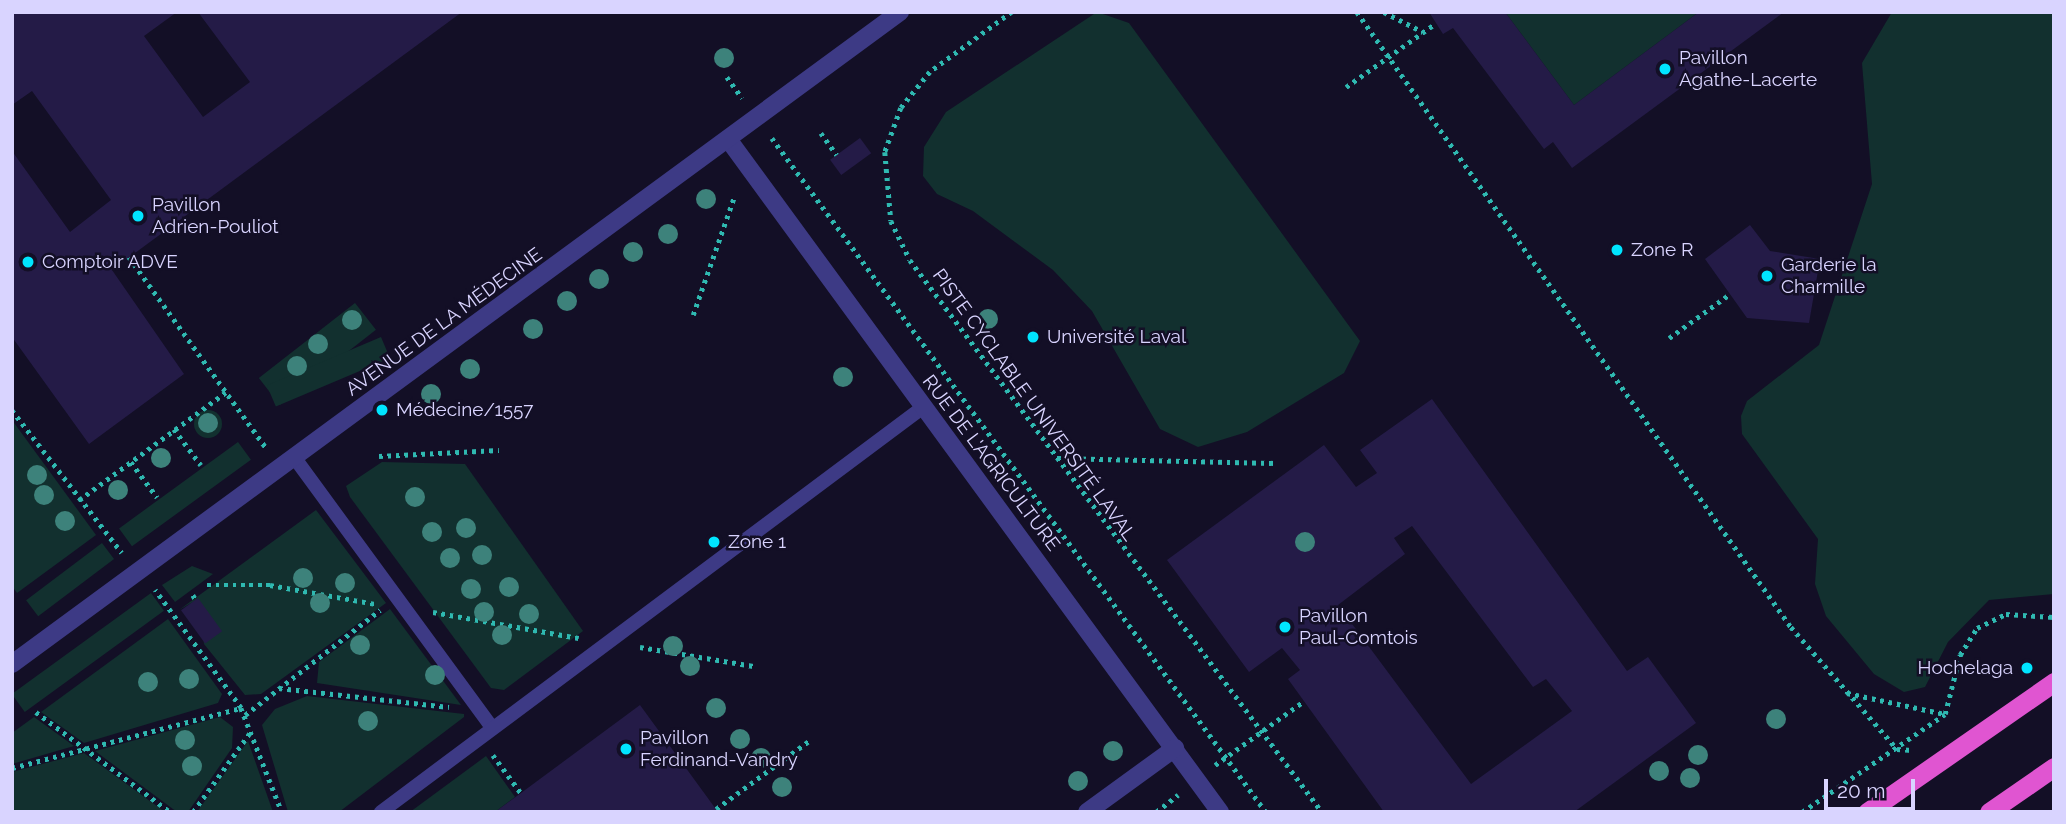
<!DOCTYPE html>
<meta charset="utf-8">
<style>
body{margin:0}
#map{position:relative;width:2066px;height:824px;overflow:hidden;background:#130f26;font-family:Raleway,sans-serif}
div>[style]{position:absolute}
.green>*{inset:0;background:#12302f;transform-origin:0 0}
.round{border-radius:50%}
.building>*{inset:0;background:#241b47;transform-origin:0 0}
.path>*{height:4.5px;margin-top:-2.25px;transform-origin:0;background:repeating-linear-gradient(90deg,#2fb9b1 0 3.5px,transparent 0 8.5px)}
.service>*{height:14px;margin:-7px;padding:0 7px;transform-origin:7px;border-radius:7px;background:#3d3a85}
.minor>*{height:18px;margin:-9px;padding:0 9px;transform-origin:9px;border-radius:9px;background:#3d3a85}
.trunk>*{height:19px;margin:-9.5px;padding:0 9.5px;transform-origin:9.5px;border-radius:9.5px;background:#e055d1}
.trees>*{width:20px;height:20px;margin:-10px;border-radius:50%;background:#3d827b}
.dots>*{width:19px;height:19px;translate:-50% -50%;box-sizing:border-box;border:4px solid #130f26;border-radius:50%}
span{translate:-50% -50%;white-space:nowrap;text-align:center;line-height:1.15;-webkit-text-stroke:5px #130f26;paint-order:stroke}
.poi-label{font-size:19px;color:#d9d4ff}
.left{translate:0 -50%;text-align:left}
.right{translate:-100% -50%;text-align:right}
.street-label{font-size:19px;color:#d9d4ff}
.frame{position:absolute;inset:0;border:14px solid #d9d4ff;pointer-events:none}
.scale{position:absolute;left:1824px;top:779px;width:91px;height:32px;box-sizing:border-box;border:4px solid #d9d4ff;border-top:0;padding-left:9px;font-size:21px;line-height:24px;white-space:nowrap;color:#d9d4ff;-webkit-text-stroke:5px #130f26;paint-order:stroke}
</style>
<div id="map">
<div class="green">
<i style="clip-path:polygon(1097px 12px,1129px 23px,1360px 341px,1344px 373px,1247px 432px,1198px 447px,1160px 429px,1092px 311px,1053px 270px,973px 211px,937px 194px,923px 176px,924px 147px,946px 112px)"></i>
<i style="clip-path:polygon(1505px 12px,1699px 12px,1574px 105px)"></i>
<i style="clip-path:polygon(1892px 12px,2054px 12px,2054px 594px,1989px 600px,1948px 642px,1925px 687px,1904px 692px,1874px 674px,1826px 616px,1815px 584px,1818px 539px,1742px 434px,1741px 416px,1747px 401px,1819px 345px,1872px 184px,1862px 63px)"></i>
<i style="left:355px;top:303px;width:34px;height:122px;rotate:52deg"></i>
<i style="left:381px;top:337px;width:23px;height:124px;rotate:67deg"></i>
<i class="round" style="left:194px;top:410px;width:28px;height:28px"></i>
<i style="clip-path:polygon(12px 420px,96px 535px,17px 593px,12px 586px)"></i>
<i style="left:238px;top:442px;width:22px;height:147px;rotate:54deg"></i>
<i style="clip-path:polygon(382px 462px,465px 464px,583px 631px,504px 690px,491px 688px,350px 497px,346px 486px)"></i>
<i style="clip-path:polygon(316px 510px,386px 603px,261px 694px,245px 695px,204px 644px,198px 599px,179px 610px)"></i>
<i style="left:102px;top:543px;width:20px;height:95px;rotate:53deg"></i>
<i style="clip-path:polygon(192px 566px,213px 574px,175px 602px,162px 585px)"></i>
<i style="left:151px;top:593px;width:22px;height:172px;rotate:54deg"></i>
<i style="clip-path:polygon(390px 609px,461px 705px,317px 683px,319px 662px)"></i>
<i style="clip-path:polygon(168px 619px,222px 694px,218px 703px,84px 743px,41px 712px)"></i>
<i style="clip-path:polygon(307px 696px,464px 714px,464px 717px,339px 812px,288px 812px,262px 725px,275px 709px)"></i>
<i style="clip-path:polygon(34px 717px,74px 746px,12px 764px,12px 733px)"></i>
<i style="clip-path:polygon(220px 717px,233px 727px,232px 748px,188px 812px,177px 812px,95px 751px)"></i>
<i style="clip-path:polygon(248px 741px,273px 812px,197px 812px)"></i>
<i style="clip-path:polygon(84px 753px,165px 812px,12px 812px,12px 772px)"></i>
<i style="clip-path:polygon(486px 756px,515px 797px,495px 812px,410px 812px)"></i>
</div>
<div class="building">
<i style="clip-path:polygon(12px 12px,177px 12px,144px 36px,203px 117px,250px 82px,198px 12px,462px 12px,112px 270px,184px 374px,89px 444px,12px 337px,12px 151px,70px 232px,111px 200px,32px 91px,12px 105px)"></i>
<i style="clip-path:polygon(1429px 12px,1505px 12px,1574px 105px,1699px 12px,1784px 12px,1572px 168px,1553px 142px,1544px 149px,1453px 28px,1443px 34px)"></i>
<i style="left:860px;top:138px;width:19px;height:37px;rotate:54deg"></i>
<i style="clip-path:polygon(1750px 225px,1770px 251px,1820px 259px,1809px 323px,1747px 318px,1705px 259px)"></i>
<i style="clip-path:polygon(evenodd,1432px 399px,1627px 671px,1648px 657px,1696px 723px,1574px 812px,1384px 812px,1288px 679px,1300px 670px,1282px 648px,1249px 672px,1167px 560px,1324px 445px,1356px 487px,1377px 473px,1360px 450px,1432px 399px,1412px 526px,1533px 687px,1546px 679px,1572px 711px,1471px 784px,1338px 605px,1405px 554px,1394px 538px,1412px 526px)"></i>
<i style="left:198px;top:598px;width:41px;height:21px;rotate:54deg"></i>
<i style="clip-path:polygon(640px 705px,718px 812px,495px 812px,521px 793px)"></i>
</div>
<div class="path">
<i style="left:1012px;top:12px;width:102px;rotate:143.8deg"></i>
<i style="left:930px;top:72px;width:46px;rotate:128.9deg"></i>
<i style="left:901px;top:108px;width:47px;rotate:110deg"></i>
<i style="left:885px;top:152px;width:69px;rotate:85deg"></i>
<i style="left:891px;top:221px;width:43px;rotate:64deg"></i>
<i style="left:910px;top:260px;width:689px;rotate:53.26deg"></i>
<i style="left:1357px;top:12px;width:753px;rotate:54.79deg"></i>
<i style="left:1791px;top:627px;width:162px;rotate:49deg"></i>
<i style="left:1897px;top:749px;width:15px;rotate:4deg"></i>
<i style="left:1384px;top:12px;width:44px;rotate:27.1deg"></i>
<i style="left:727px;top:77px;width:26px;rotate:54deg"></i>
<i style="left:1346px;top:87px;width:110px;rotate:-35.4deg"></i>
<i style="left:821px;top:133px;width:27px;rotate:54deg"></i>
<i style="left:772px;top:138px;width:836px;rotate:53.76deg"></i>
<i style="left:129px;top:257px;width:236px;rotate:54.3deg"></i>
<i style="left:693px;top:315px;width:125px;rotate:-70.8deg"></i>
<i style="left:1669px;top:338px;width:75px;rotate:-35.8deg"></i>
<i style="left:12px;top:410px;width:180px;rotate:52.4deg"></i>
<i style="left:174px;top:429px;width:45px;rotate:53.1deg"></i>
<i style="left:379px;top:456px;width:120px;rotate:-2.9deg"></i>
<i style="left:1057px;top:458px;width:217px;rotate:1.3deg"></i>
<i style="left:131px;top:462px;width:44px;rotate:53.4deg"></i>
<i style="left:79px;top:500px;width:182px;rotate:-36.3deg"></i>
<i style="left:207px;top:585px;width:63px"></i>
<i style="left:270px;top:585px;width:108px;rotate:10.2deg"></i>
<i style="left:193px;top:595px;width:6px;rotate:59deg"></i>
<i style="left:433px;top:612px;width:148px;rotate:10.1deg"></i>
<i style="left:640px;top:647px;width:115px;rotate:9.5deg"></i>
<i style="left:279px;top:688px;width:171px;rotate:6.4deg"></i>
<i style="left:1847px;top:693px;width:100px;rotate:12.1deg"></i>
<i style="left:241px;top:708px;width:112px;rotate:68.5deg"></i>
<i style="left:36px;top:712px;width:167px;rotate:36.7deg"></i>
<i style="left:245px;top:715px;width:171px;rotate:-37.9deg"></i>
<i style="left:493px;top:755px;width:47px;rotate:53.6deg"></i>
<i style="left:1215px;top:765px;width:110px;rotate:-35.7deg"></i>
<i style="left:12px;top:768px;width:237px;rotate:-14.7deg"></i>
<i style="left:241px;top:708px;width:146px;rotate:-126.1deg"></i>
<i style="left:716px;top:809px;width:115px;rotate:-36.2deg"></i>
<i style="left:193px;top:812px;width:101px;rotate:-54.3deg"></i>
<i style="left:1156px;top:812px;width:28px;rotate:-38deg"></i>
<i style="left:1802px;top:812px;width:173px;rotate:-34.4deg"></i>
<i style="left:1945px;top:714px;width:61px;rotate:-75.7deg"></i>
<i style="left:1960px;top:655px;width:32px;rotate:-58deg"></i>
<i style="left:1977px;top:628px;width:32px;rotate:-26deg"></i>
<i style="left:2006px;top:614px;width:48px;rotate:3.6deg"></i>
</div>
<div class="service">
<i style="left:294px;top:457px;width:332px;rotate:53.8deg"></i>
<i style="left:381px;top:812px;width:675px;rotate:-36.75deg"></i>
</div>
<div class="minor">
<i style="left:728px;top:139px;width:834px;rotate:53.83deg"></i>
<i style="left:12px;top:664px;width:1102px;rotate:-36.29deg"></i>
<i style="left:1087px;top:812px;width:109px;rotate:-36deg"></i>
</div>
<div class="trunk">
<i style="left:1867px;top:812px;width:228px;rotate:-34.8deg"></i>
<i style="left:1989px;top:812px;width:79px;rotate:-34.7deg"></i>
</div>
<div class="trees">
<i style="left:724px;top:58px"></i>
<i style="left:706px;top:199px"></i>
<i style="left:668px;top:234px"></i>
<i style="left:633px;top:252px"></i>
<i style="left:599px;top:279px"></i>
<i style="left:567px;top:301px"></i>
<i style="left:988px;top:319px"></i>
<i style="left:352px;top:320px"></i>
<i style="left:533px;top:329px"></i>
<i style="left:318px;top:344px"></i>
<i style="left:297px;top:366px"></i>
<i style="left:470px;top:369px"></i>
<i style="left:843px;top:377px"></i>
<i style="left:431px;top:394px"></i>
<i style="left:208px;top:423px"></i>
<i style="left:161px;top:458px"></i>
<i style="left:37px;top:475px"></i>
<i style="left:118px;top:490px"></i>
<i style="left:44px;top:495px"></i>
<i style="left:415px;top:497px"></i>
<i style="left:65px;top:521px"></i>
<i style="left:466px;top:528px"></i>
<i style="left:432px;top:532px"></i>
<i style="left:1305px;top:542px"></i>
<i style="left:482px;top:555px"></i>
<i style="left:450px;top:558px"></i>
<i style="left:303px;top:578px"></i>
<i style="left:345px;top:583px"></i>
<i style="left:509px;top:587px"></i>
<i style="left:471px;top:589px"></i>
<i style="left:320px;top:603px"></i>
<i style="left:484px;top:612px"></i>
<i style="left:529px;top:614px"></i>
<i style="left:502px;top:635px"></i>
<i style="left:360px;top:645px"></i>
<i style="left:673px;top:646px"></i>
<i style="left:690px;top:666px"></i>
<i style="left:435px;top:675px"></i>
<i style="left:189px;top:679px"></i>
<i style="left:148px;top:682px"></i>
<i style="left:716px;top:708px"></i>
<i style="left:1776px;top:719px"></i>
<i style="left:368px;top:721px"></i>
<i style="left:740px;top:739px"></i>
<i style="left:185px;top:740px"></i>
<i style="left:1113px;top:751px"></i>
<i style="left:1698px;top:755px"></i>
<i style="left:761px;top:758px"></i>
<i style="left:192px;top:766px"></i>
<i style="left:1659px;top:771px"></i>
<i style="left:1690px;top:778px"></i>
<i style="left:1078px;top:781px"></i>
<i style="left:782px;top:787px"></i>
</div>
<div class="dots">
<i style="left:1665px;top:69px;background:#00e5ff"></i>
<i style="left:138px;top:216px;background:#00e5ff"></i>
<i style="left:1617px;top:250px;background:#00e5ff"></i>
<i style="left:28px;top:262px;background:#00e5ff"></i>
<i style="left:1767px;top:276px;background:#00e5ff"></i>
<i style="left:1033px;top:337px;background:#00e5ff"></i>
<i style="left:382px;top:410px;background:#00e5ff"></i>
<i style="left:714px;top:542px;background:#00e5ff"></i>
<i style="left:1285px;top:627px;background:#00e5ff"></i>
<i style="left:2027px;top:668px;background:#00e5ff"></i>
<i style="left:626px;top:749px;background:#00e5ff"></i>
</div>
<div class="poi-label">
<span class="left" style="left:1679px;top:69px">Pavillon<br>Agathe-Lacerte</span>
<span class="left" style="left:152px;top:216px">Pavillon<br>Adrien-Pouliot</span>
<span class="left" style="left:1631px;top:250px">Zone R</span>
<span class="left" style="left:42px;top:262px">Comptoir ADVE</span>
<span class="left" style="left:1781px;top:276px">Garderie la<br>Charmille</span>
<span class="left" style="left:1047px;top:337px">Université Laval</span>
<span class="left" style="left:396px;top:410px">Médecine/1557</span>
<span class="left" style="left:728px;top:542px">Zone 1</span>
<span class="left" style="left:1299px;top:627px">Pavillon<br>Paul-Comtois</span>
<span class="right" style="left:2013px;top:668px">Hochelaga</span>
<span class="left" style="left:640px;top:749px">Pavillon<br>Ferdinand-Vandry</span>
</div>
<div class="street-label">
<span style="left:444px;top:322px;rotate:-36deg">AVENUE DE LA MÉDECINE</span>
<span style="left:1034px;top:405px;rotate:54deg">PISTE CYCLABLE UNIVERSITÉ LAVAL</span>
<span style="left:991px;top:463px;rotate:53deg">RUE DE L'AGRICULTURE</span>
</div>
<div class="frame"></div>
<div class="scale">20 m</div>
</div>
